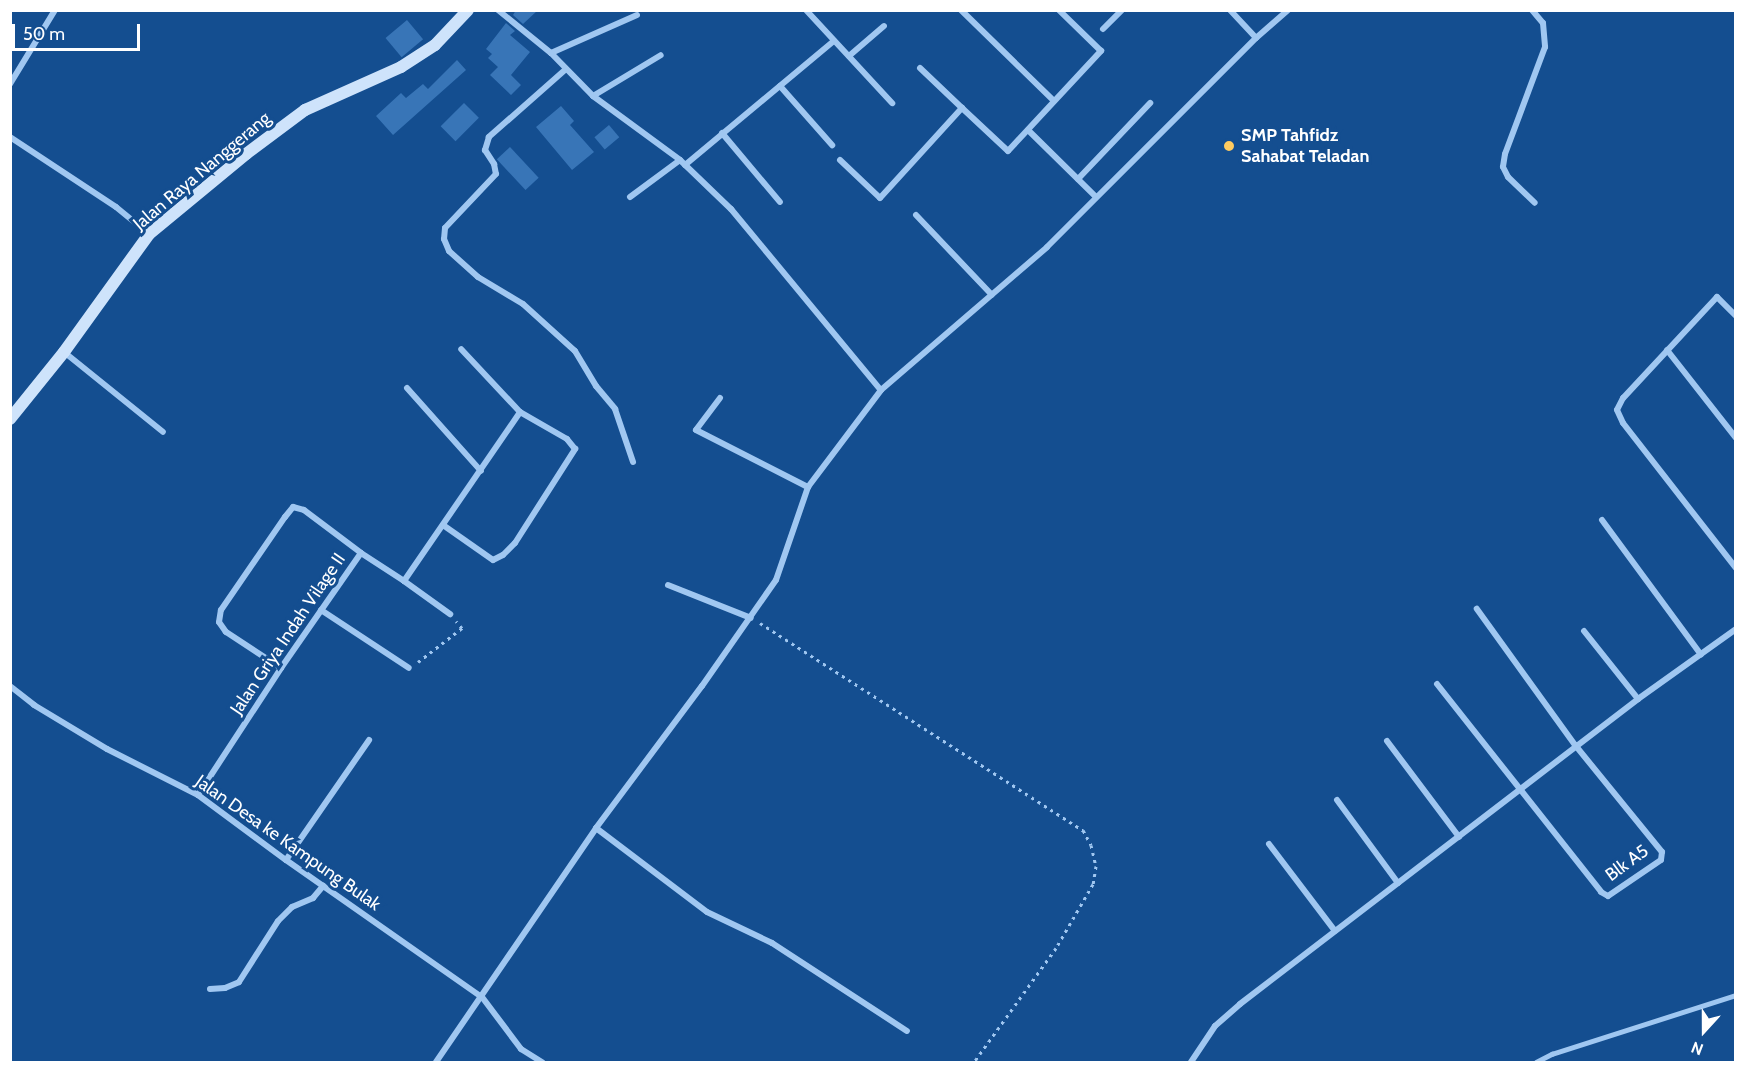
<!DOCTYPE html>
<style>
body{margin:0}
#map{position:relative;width:1746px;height:1073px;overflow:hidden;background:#144e90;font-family:Cabin,sans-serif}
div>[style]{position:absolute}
.building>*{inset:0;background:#3875b7;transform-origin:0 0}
.path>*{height:3px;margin-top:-1.5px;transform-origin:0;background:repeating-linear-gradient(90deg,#a0c7f1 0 3px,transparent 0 7.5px)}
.lane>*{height:4.5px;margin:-2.25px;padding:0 2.25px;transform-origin:2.25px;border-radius:2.25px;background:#a0c7f1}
.street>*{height:6px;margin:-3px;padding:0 3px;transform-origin:3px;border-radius:3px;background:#a0c7f1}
.secondary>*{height:12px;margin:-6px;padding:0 6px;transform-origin:6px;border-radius:6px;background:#cee3fb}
.dots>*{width:16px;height:16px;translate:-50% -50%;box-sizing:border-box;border:3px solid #144e90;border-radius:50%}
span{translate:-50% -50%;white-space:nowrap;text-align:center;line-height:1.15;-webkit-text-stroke:6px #144e90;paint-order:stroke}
.poi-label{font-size:18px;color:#fff;font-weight:700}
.left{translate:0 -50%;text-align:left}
.street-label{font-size:18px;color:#fff}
.frame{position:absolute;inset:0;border:12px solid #fff;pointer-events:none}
.north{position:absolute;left:1674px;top:1001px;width:60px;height:60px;-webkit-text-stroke:4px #144e90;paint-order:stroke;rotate:201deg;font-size:16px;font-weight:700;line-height:24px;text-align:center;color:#fff}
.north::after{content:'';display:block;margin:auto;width:21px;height:27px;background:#fff;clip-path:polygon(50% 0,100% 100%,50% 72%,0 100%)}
.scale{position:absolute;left:12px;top:24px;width:128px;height:27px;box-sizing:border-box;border:3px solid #fff;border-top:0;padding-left:8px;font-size:18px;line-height:21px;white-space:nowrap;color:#fff;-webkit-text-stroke:4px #144e90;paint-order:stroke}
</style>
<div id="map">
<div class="building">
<i style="clip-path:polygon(516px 10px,538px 10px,523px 24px,513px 15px)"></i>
<i style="left:407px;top:20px;width:25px;height:28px;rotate:50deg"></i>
<i style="clip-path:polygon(506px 23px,515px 31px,510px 35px,530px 52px,511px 75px,521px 85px,511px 95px,490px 75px,498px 67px,488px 58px,492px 54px,486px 49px)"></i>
<i style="clip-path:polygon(457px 60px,466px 70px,393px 135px,376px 116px,401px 93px,406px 98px,423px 84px,428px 89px)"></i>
<i style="left:464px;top:103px;width:21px;height:33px;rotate:45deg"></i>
<i style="clip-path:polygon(561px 106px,574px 121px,570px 125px,594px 152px,572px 170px,536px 127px)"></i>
<i style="left:609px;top:125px;width:16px;height:19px;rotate:50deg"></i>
<i style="left:510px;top:147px;width:42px;height:18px;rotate:47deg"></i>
</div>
<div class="path">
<i style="left:760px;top:623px;width:384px;rotate:32.7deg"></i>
<i style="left:1083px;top:830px;width:17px;rotate:62deg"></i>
<i style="left:1091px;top:845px;width:22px;rotate:77deg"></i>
<i style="left:1096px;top:866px;width:18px;rotate:99deg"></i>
<i style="left:1093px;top:884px;width:74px;rotate:120deg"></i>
<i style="left:1056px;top:948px;width:140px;rotate:125.7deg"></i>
<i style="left:418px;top:662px;width:56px;rotate:-37.7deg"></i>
<i style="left:462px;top:628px;width:9px;rotate:-131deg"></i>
</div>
<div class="lane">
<i style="left:1536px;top:1062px;width:18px;rotate:-27deg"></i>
<i style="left:1552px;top:1054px;width:193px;rotate:-17.8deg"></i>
</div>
<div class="street">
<i style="left:498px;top:10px;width:68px;rotate:39.1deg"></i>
<i style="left:551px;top:53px;width:60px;rotate:45.7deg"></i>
<i style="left:593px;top:96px;width:108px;rotate:36.3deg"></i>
<i style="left:680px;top:160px;width:71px;rotate:43.9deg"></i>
<i style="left:731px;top:209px;width:235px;rotate:50.4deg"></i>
<i style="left:806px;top:10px;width:127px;rotate:47.2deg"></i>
<i style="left:961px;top:10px;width:130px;rotate:44.4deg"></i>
<i style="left:1230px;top:10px;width:38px;rotate:47deg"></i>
<i style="left:1256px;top:38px;width:43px;rotate:-41.2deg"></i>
<i style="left:1532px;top:10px;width:17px;rotate:50deg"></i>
<i style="left:1543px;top:23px;width:24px;rotate:85deg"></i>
<i style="left:1545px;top:47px;width:114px;rotate:110.5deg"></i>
<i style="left:1505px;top:154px;width:13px;rotate:99deg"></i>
<i style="left:1503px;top:167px;width:11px;rotate:63deg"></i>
<i style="left:1508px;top:177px;width:37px;rotate:44deg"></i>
<i style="left:1103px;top:29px;width:27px;rotate:-45deg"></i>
<i style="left:551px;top:53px;width:94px;rotate:-23.8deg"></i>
<i style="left:849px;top:56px;width:46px;rotate:-40.6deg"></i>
<i style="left:920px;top:68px;width:58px;rotate:43.6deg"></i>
<i style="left:566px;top:69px;width:103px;rotate:138.6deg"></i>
<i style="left:489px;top:137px;width:14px;rotate:107deg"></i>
<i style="left:485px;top:150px;width:17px;rotate:57deg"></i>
<i style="left:494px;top:164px;width:10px;rotate:79deg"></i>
<i style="left:496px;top:174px;width:74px;rotate:133.4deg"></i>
<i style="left:445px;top:228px;width:11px;rotate:95deg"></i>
<i style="left:444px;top:239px;width:13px;rotate:67deg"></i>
<i style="left:449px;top:251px;width:39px;rotate:42deg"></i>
<i style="left:478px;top:277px;width:52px;rotate:31deg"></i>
<i style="left:523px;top:304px;width:70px;rotate:42.1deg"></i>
<i style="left:575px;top:351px;width:41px;rotate:59deg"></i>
<i style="left:596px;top:386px;width:30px;rotate:50deg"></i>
<i style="left:615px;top:409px;width:56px;rotate:71.2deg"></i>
<i style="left:10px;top:84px;width:87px;rotate:-58.7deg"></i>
<i style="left:780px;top:86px;width:79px;rotate:48.6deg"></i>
<i style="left:593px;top:96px;width:79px;rotate:-31.1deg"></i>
<i style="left:1028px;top:130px;width:95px;rotate:44.6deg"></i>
<i style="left:722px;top:133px;width:90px;rotate:50deg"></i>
<i style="left:10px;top:137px;width:127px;rotate:33.4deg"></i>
<i style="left:116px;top:207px;width:43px;rotate:39.3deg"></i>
<i style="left:840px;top:160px;width:55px;rotate:43.5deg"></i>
<i style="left:880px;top:198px;width:122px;rotate:-47.7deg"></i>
<i style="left:962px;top:108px;width:63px;rotate:43.1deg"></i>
<i style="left:1008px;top:151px;width:137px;rotate:-47.1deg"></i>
<i style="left:1101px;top:51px;width:59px;rotate:-135.7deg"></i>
<i style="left:685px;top:165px;width:194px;rotate:-39.8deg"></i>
<i style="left:1078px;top:179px;width:105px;rotate:-46.5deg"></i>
<i style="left:630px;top:197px;width:62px;rotate:-36.5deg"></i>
<i style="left:916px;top:215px;width:110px;rotate:46.5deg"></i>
<i style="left:1736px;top:316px;width:27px;rotate:-135deg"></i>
<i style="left:1717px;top:297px;width:138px;rotate:132.9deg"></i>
<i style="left:1623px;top:398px;width:13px;rotate:117deg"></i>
<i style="left:1617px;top:410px;width:14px;rotate:65deg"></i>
<i style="left:1623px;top:423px;width:184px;rotate:52.1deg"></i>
<i style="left:1667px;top:350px;width:112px;rotate:51.9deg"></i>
<i style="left:64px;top:352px;width:127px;rotate:38.9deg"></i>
<i style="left:407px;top:388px;width:111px;rotate:48.3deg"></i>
<i style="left:720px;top:398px;width:40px;rotate:127deg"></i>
<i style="left:696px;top:430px;width:126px;rotate:27deg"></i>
<i style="left:1602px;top:520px;width:167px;rotate:53.7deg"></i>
<i style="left:443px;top:525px;width:61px;rotate:35deg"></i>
<i style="left:493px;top:560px;width:11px;rotate:-27deg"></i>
<i style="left:503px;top:555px;width:17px;rotate:-45deg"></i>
<i style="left:515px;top:543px;width:112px;rotate:-57.4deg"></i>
<i style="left:575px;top:449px;width:13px;rotate:-129deg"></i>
<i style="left:567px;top:439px;width:54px;rotate:-150.1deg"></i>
<i style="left:520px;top:412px;width:86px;rotate:-133.1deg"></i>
<i style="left:404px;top:581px;width:57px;rotate:35.7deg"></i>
<i style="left:668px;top:585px;width:89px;rotate:21.7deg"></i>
<i style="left:321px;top:610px;width:105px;rotate:33.4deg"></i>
<i style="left:1584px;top:631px;width:87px;rotate:51.5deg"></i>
<i style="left:281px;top:668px;width:66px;rotate:-146.8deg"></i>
<i style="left:226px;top:632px;width:12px;rotate:-125deg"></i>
<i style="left:219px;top:622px;width:12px;rotate:-81deg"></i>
<i style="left:221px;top:610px;width:113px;rotate:-55.5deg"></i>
<i style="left:285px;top:517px;width:13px;rotate:-51deg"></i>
<i style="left:293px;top:507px;width:11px;rotate:15deg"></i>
<i style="left:304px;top:510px;width:71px;rotate:37deg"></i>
<i style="left:1437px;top:684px;width:265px;rotate:51.7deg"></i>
<i style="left:1601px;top:892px;width:8px;rotate:30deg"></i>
<i style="left:1608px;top:896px;width:64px;rotate:-34.2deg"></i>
<i style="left:1661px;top:860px;width:8px;rotate:-83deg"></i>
<i style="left:1662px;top:852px;width:138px;rotate:-129.1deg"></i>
<i style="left:1575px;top:745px;width:168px;rotate:-125.8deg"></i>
<i style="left:10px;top:686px;width:31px;rotate:38deg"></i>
<i style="left:34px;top:705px;width:85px;rotate:31.1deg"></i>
<i style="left:107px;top:749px;width:102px;rotate:26.8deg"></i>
<i style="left:198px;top:795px;width:109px;rotate:36.5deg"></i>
<i style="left:286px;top:860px;width:239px;rotate:35deg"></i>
<i style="left:482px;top:997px;width:65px;rotate:53.1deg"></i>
<i style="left:521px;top:1049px;width:25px;rotate:32deg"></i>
<i style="left:1387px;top:741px;width:120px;rotate:53.1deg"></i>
<i style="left:198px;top:795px;width:152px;rotate:-56.8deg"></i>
<i style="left:281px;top:668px;width:140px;rotate:-55.2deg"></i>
<i style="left:361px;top:553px;width:51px;rotate:33.1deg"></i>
<i style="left:404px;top:581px;width:205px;rotate:-55.5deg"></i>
<i style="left:1337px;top:800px;width:103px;rotate:53.7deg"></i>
<i style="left:596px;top:828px;width:139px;rotate:37.1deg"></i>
<i style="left:707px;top:912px;width:72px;rotate:25.5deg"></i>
<i style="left:772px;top:943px;width:161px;rotate:33.1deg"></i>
<i style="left:1269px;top:844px;width:109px;rotate:52.8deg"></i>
<i style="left:286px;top:860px;width:146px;rotate:-55.3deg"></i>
<i style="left:210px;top:989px;width:15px;rotate:-4deg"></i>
<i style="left:225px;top:988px;width:15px;rotate:-23deg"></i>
<i style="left:239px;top:982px;width:72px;rotate:-57.4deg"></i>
<i style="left:278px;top:921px;width:20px;rotate:-45deg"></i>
<i style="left:292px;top:907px;width:23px;rotate:-23deg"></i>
<i style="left:313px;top:898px;width:16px;rotate:-50deg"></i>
<i style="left:436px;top:1062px;width:283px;rotate:-55.6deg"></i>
<i style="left:596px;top:828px;width:177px;rotate:-53.3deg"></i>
<i style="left:702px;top:686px;width:129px;rotate:-55.1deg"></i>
<i style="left:776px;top:580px;width:98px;rotate:-71deg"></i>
<i style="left:808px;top:487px;width:121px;rotate:-53deg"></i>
<i style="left:881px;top:390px;width:219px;rotate:-40.7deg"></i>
<i style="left:1047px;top:247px;width:296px;rotate:-45deg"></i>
<i style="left:1191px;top:1062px;width:43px;rotate:-56.3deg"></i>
<i style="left:1215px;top:1026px;width:33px;rotate:-41deg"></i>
<i style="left:1240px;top:1004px;width:501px;rotate:-37.46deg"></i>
<i style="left:1638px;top:699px;width:120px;rotate:-35.5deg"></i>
</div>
<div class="secondary">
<i style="left:10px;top:419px;width:86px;rotate:-51.1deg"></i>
<i style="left:64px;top:352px;width:145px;rotate:-54.2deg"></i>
<i style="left:149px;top:234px;width:126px;rotate:-39.5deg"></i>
<i style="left:246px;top:154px;width:74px;rotate:-36.7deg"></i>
<i style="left:305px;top:110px;width:105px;rotate:-24.1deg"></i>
<i style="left:401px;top:67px;width:40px;rotate:-32.9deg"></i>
<i style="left:435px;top:45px;width:48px;rotate:-46.7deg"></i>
</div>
<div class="dots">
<i style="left:1229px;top:146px;background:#ffcb60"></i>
</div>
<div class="poi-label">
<span class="left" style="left:1241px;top:146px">SMP Tahfidz<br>Sahabat Teladan</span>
</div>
<div class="street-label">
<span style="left:202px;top:171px;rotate:-40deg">Jalan Raya Nanggerang</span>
<span style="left:288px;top:634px;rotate:-56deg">Jalan Griya Indah Vilage II</span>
<span style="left:288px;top:843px;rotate:35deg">Jalan Desa ke Kampung Bulak</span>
<span style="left:1627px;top:863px;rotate:-36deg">Blk A5</span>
</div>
<div class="frame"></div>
<div class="north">N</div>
<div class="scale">50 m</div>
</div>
